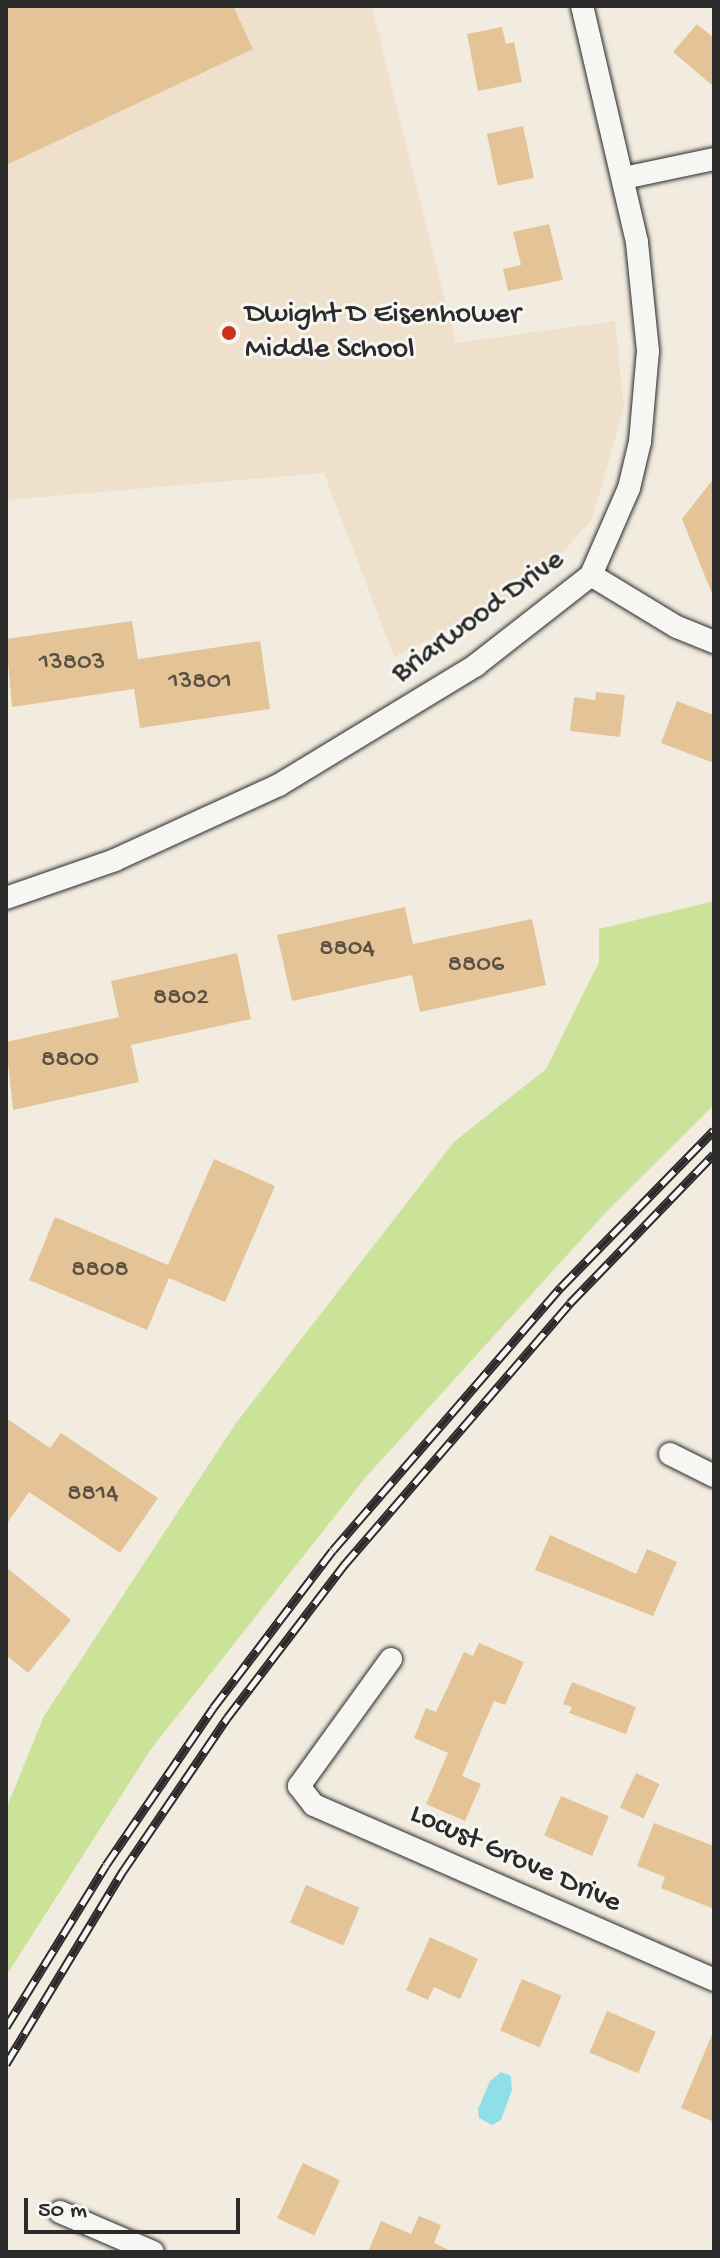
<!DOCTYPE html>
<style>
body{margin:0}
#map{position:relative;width:720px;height:2258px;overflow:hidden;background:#f2ece0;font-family:"Gochi Hand",sans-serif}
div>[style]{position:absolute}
.built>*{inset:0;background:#eee0ca}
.green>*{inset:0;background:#cae399}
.water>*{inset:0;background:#8edfe8}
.building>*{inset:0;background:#e4c496;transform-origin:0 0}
.roads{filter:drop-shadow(0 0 2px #2b2b2b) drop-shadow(0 0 2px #2b2b2b)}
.minor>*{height:22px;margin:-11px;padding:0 11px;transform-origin:11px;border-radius:11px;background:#f6f6f2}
.rail>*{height:9px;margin-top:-4.5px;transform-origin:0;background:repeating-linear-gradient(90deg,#f6f6f2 0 18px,#2b2b2b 0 36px);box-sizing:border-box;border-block:2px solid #2b2b2b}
.dots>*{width:22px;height:22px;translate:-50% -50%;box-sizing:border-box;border:4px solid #f6f6f2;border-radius:50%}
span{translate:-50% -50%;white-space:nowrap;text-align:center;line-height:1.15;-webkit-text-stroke:6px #f6f6f2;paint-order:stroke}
.number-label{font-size:26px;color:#595146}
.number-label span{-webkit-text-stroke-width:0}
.poi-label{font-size:30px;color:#2b2b2b}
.left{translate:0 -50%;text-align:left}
.street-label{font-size:30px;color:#2b2b2b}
.frame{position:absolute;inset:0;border:8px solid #2b2b2b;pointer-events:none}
.scale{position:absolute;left:24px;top:2198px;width:216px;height:36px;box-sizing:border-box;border:4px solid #2b2b2b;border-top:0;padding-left:10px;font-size:24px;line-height:28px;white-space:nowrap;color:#2b2b2b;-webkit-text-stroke:6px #f6f6f2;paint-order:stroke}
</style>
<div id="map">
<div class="built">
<i style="clip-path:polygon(6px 6px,372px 6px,456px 343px,615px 321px,624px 407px,592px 519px,529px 590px,394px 657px,324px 473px,6px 500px)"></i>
</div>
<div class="green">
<i style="clip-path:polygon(714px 901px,714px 1105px,608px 1210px,365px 1478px,151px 1749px,6px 1976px,6px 1809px,44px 1716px,236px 1423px,454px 1142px,546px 1069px,599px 962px,599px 929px)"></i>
</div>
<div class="water">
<i style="clip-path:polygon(501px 2072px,511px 2076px,512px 2090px,501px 2120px,492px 2125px,479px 2118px,478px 2109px,490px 2081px)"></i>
</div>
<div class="building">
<i style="clip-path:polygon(6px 6px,233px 6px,253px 49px,6px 165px)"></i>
<i style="clip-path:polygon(697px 24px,714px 38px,714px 87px,673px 52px)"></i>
<i style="clip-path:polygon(502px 27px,506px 44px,514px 42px,522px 82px,478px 91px,467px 34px)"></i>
<i style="left:523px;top:126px;width:53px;height:37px;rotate:78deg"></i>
<i style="clip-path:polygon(549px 224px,563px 280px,508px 291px,503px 269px,521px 265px,513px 232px)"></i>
<i style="clip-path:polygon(714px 478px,714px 595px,713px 596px,682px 519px)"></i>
<i style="clip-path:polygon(132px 621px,138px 659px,260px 641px,270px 709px,140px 728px,134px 689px,12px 707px,6px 639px)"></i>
<i style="clip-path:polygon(596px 692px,625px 695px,620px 737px,570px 731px,574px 697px,595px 700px)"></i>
<i style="clip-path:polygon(677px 701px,714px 715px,714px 763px,661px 743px)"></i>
<i style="clip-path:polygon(405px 907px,413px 944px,532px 919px,546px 985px,420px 1012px,412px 975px,292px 1001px,277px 935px)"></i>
<i style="clip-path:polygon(237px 953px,251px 1019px,131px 1045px,139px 1082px,13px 1110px,6px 1042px,119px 1017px,111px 981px)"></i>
<i style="clip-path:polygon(214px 1159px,275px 1186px,225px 1302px,169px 1278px,147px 1330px,29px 1280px,55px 1217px,168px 1265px)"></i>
<i style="clip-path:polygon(6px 1418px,50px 1448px,61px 1433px,158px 1498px,120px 1553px,29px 1492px,6px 1525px)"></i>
<i style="clip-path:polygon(550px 1535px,636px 1574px,647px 1549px,677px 1562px,653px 1616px,535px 1570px)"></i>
<i style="clip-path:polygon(6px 1567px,71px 1620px,28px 1673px,6px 1655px)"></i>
<i style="clip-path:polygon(479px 1643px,524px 1662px,505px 1705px,494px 1701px,462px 1776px,481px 1784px,465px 1821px,426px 1804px,448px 1753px,414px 1738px,426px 1708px,436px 1712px,464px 1652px,473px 1656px)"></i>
<i style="clip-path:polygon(572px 1682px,636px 1707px,626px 1734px,569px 1713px,572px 1707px,563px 1704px)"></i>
<i style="left:636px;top:1773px;width:26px;height:38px;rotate:25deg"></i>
<i style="left:561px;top:1796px;width:52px;height:43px;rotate:23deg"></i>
<i style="clip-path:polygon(654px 1823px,714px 1846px,714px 1909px,661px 1888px,665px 1877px,637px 1866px)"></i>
<i style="left:306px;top:1885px;width:58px;height:41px;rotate:23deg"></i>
<i style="clip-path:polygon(430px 1937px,478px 1959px,460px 1999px,434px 1987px,428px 2000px,406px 1990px)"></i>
<i style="left:522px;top:1979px;width:43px;height:56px;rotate:23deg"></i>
<i style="left:607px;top:2011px;width:53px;height:45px;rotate:23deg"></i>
<i style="clip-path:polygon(714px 2030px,714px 2122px,681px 2108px)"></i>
<i style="left:303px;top:2163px;width:41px;height:61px;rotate:25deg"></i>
<i style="clip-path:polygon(419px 2216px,441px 2225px,434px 2243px,453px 2252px,368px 2252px,381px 2221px,411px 2234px)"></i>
</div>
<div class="roads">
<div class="minor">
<i style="left:624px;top:178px;width:92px;rotate:-11.9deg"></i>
<i style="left:591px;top:575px;width:100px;rotate:31.2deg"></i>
<i style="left:677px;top:627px;width:40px;rotate:22deg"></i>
<i style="left:6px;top:898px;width:115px;rotate:-19.2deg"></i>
<i style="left:115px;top:860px;width:180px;rotate:-24.6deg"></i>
<i style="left:279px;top:785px;width:231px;rotate:-31.3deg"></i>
<i style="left:476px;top:665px;width:146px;rotate:-38deg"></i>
<i style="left:591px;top:575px;width:95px;rotate:-66.4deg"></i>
<i style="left:629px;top:488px;width:47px;rotate:-76.6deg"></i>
<i style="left:640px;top:442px;width:91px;rotate:-85deg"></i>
<i style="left:648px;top:351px;width:110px;rotate:-95.8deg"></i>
<i style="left:637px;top:242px;width:242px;rotate:-103.1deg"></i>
<i style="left:670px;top:1454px;width:49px;rotate:26.6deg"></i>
<i style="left:391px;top:1659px;width:157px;rotate:125.9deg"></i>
<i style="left:299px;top:1786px;width:24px;rotate:52deg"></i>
<i style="left:314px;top:1805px;width:437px;rotate:23.6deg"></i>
<i style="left:60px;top:2212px;width:101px;rotate:23.3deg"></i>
</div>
</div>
<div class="rail">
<i style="left:6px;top:2027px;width:190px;rotate:-58.3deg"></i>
<i style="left:106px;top:1865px;width:190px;rotate:-55.7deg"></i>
<i style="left:213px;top:1708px;width:198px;rotate:-52.8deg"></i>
<i style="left:333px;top:1550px;width:348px;rotate:-49.1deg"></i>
<i style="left:561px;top:1287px;width:219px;rotate:-45.7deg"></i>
<i style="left:6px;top:2064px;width:226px;rotate:-58.8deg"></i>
<i style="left:123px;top:1871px;width:185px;rotate:-55.8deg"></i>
<i style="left:227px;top:1718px;width:193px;rotate:-52.6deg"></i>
<i style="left:344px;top:1565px;width:346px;rotate:-49.2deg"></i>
<i style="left:570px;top:1303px;width:207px;rotate:-46deg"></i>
</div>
<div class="dots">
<i style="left:229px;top:333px;background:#c8321e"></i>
</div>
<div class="number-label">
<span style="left:72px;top:664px">13803</span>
<span style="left:200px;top:683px">13801</span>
<span style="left:347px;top:950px">8804</span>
<span style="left:476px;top:966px">8806</span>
<span style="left:181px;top:999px">8802</span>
<span style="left:70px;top:1061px">8800</span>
<span style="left:100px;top:1271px">8808</span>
<span style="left:93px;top:1495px">8814</span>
</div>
<div class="poi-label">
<span class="left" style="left:245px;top:333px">Dwight D Eisenhower<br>Middle School</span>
</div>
<div class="street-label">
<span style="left:479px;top:618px;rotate:-36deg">Briarwood Drive</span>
<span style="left:515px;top:1860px;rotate:24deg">Locust Grove Drive</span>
</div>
<div class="frame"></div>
<div class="scale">50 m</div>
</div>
